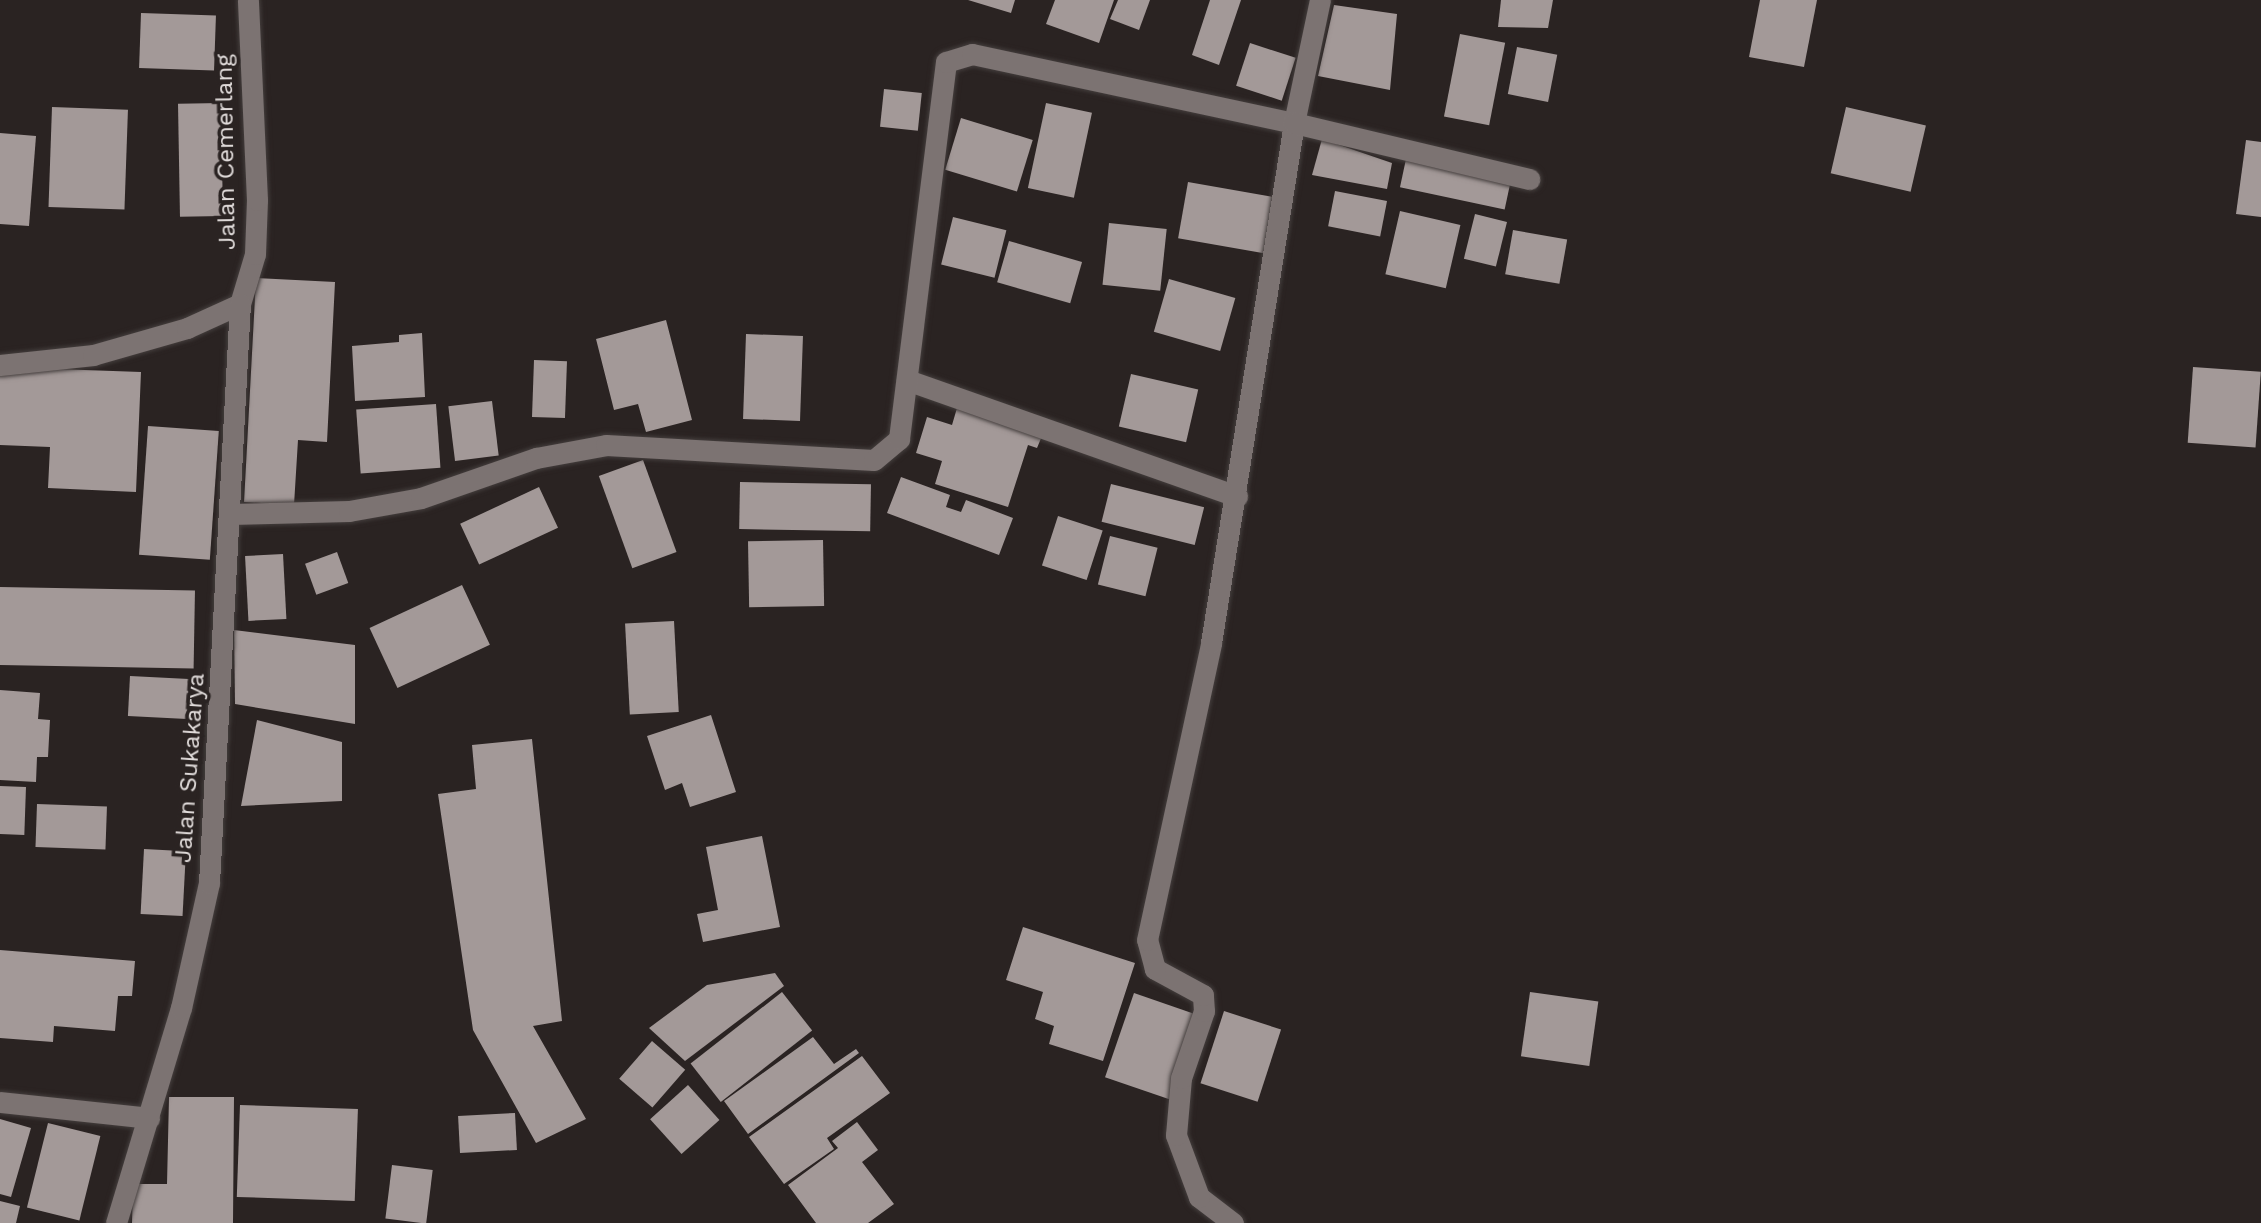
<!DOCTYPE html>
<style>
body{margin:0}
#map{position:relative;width:2261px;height:1223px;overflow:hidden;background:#2a2322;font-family:"Work Sans",sans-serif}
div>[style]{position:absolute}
.building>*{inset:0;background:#a39998;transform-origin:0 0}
.roads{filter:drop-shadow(0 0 2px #443e3d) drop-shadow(0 0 2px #443e3d)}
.minor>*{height:21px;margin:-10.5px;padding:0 10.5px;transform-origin:10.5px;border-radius:10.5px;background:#7c7372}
span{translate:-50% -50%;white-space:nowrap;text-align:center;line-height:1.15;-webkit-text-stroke:7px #2a2322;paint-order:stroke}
.street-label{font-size:24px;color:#e0dbda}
</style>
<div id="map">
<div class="building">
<i style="clip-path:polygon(968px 0,1015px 0,1011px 13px)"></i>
<i style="clip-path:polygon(1055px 0,1114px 0,1099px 43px,1046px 24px)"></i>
<i style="clip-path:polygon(1118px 0,1150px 0,1139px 30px,1110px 19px)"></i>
<i style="clip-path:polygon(1210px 0,1241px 0,1219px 65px,1192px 55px)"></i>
<i style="clip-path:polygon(1501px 0,1553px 0,1548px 28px,1498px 27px)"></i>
<i style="clip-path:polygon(1760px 0,1817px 0,1804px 67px,1749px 57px)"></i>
<i style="clip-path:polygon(1334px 5px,1397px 14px,1390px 90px,1318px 76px)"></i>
<i style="left:141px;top:13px;width:75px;height:55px;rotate:2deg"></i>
<i style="left:1460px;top:34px;width:46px;height:84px;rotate:11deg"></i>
<i style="left:1250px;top:43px;width:48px;height:45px;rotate:18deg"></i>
<i style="left:1517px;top:47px;width:41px;height:48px;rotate:11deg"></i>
<i style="left:884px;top:89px;width:38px;height:38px;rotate:6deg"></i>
<i style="left:221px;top:103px;width:113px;height:43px;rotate:89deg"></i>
<i style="left:1046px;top:103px;width:47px;height:87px;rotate:12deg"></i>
<i style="left:52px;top:107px;width:76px;height:100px;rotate:2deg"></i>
<i style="left:1846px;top:107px;width:82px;height:68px;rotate:13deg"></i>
<i style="left:961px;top:118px;width:75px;height:54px;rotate:17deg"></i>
<i style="clip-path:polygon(0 133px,36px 136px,29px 226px,0 224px)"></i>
<i style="clip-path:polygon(1322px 139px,1392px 163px,1387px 189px,1312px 175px)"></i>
<i style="clip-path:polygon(2246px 140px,2261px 142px,2261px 217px,2236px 214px)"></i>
<i style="left:1406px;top:159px;width:107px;height:29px;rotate:12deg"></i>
<i style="left:1188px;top:182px;width:90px;height:57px;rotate:10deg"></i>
<i style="left:1335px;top:191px;width:53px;height:36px;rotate:11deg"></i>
<i style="left:1400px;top:211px;width:62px;height:65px;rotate:13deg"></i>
<i style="left:1475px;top:214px;width:33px;height:46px;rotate:14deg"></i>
<i style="left:953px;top:217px;width:55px;height:49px;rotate:14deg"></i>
<i style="left:1109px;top:223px;width:58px;height:62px;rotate:6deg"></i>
<i style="left:1513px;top:230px;width:55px;height:45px;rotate:10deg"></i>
<i style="left:1009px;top:241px;width:76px;height:43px;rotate:16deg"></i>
<i style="clip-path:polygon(256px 278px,335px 282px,327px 442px,298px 440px,294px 505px,244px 502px)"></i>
<i style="left:1169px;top:279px;width:69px;height:55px;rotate:16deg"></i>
<i style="clip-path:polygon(666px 320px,692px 420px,646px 432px,638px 404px,614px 410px,596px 339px)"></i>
<i style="clip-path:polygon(422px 333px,425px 397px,355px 401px,352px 346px,399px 342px,399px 335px)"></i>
<i style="left:746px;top:334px;width:57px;height:85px;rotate:2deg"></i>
<i style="left:534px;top:360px;width:33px;height:57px;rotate:2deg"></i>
<i style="clip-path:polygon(0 367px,141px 372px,136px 492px,48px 488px,50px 447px,0 445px)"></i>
<i style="left:2193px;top:367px;width:68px;height:76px;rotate:4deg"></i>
<i style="left:1131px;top:374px;width:69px;height:54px;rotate:13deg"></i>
<i style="left:492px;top:401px;width:55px;height:44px;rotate:83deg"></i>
<i style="left:436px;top:404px;width:64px;height:80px;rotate:86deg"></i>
<i style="clip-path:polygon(957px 408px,1042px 436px,1037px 448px,1028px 445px,1008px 507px,935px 484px,942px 461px,916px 453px,927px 417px,952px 425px)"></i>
<i style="left:148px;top:426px;width:71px;height:129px;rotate:4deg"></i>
<i style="left:643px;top:460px;width:98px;height:47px;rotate:70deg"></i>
<i style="clip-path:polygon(901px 477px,950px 495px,946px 507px,961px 512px,966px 500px,1013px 518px,999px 555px,887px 513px)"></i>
<i style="left:740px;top:482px;width:131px;height:47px;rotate:1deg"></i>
<i style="left:1111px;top:484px;width:96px;height:39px;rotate:14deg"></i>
<i style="left:539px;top:487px;width:45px;height:87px;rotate:65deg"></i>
<i style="left:1058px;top:516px;width:47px;height:52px;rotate:18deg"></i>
<i style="left:1110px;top:536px;width:49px;height:50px;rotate:14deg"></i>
<i style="left:823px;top:540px;width:66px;height:75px;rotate:89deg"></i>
<i style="left:337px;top:552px;width:33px;height:34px;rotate:70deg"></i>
<i style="left:283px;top:554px;width:65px;height:38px;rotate:87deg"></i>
<i style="left:462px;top:585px;width:66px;height:102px;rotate:65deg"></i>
<i style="left:0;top:587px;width:195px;height:78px;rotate:1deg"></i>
<i style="left:674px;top:621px;width:91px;height:49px;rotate:87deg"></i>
<i style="clip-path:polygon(234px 630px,355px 645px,355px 724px,235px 704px)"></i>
<i style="left:130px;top:676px;width:59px;height:40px;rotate:3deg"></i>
<i style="clip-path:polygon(0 690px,40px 693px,38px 719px,50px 720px,48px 757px,37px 757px,36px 782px,0 780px)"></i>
<i style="clip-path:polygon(711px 715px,736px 792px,690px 807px,682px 783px,665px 790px,647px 736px)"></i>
<i style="clip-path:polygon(257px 720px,342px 742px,342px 801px,241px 806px)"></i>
<i style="clip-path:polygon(532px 739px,562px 1021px,533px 1026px,586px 1119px,536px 1143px,473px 1030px,438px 794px,476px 789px,472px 745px)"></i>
<i style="left:0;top:786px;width:26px;height:48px;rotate:2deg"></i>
<i style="left:37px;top:804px;width:70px;height:43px;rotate:2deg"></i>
<i style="clip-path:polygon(762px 836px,780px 927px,703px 942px,697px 914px,718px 910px,706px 847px)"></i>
<i style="left:144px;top:849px;width:42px;height:65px;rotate:3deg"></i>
<i style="clip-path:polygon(1023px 927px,1135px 963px,1103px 1061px,1049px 1044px,1054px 1026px,1035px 1019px,1043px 992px,1006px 980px)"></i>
<i style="clip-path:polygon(0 950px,135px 961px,132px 996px,118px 996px,115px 1031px,54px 1026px,53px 1042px,0 1038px)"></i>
<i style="clip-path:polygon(775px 973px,784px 986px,685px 1061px,649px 1028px,707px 985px)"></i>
<i style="left:782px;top:992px;width:49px;height:116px;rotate:52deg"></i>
<i style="left:1530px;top:992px;width:69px;height:65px;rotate:8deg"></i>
<i style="left:1134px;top:993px;width:68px;height:89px;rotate:19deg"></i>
<i style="left:1224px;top:1011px;width:60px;height:76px;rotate:18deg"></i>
<i style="clip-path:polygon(813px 1037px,834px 1064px,856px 1049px,859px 1053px,748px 1134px,724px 1101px)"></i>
<i style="left:652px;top:1041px;width:44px;height:50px;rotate:41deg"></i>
<i style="clip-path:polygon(862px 1056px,890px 1093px,827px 1138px,834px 1149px,784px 1184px,749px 1137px)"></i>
<i style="left:688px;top:1085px;width:47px;height:51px;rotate:48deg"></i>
<i style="clip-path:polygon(169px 1097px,234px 1097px,233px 1223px,132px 1223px,133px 1184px,167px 1184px)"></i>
<i style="left:240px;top:1105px;width:118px;height:92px;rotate:2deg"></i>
<i style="left:515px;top:1113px;width:37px;height:57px;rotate:87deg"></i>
<i style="clip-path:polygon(0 1119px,31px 1128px,11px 1197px,0 1194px)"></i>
<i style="clip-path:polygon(857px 1122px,878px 1150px,862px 1162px,894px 1204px,868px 1223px,816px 1223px,788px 1185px,838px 1148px,832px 1141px)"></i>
<i style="left:48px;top:1123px;width:54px;height:87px;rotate:14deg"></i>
<i style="left:392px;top:1165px;width:41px;height:54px;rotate:7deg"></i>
<i style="clip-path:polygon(0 1201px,20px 1206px,16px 1223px,0 1223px)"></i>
</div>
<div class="roads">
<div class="minor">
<i style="left:0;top:365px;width:94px;rotate:-6.1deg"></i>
<i style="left:93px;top:355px;width:98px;rotate:-16deg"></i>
<i style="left:187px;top:328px;width:58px;rotate:-24.4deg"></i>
<i style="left:240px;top:304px;width:52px;rotate:-73.3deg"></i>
<i style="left:255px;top:254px;width:54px;rotate:-87.9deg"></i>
<i style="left:257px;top:200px;width:200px;rotate:-92.6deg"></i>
<i style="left:907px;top:380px;width:350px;rotate:19.4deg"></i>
<i style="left:231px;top:514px;width:118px;rotate:-1.5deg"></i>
<i style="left:349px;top:511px;width:73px;rotate:-10.2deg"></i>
<i style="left:421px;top:498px;width:122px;rotate:-19.2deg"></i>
<i style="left:536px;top:458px;width:71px;rotate:-10.5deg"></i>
<i style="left:606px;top:445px;width:268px;rotate:3.2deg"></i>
<i style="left:874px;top:460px;width:33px;rotate:-40deg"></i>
<i style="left:899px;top:439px;width:380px;rotate:-82.9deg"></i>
<i style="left:946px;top:62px;width:27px;rotate:-17deg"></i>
<i style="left:972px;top:54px;width:329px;rotate:12.1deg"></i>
<i style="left:1294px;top:123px;width:126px;rotate:-78.1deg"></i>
<i style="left:0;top:1102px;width:150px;rotate:6.1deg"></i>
<i style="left:116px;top:1223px;width:225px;rotate:-73.2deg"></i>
<i style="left:181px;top:1008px;width:128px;rotate:-77.4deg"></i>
<i style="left:209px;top:883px;width:580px;rotate:-86.94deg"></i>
<i style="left:1233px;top:1223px;width:43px;rotate:-142.6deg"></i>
<i style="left:1199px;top:1197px;width:66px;rotate:-110.4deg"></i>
<i style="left:1176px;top:1135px;width:57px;rotate:-85deg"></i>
<i style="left:1181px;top:1078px;width:71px;rotate:-71.1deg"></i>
<i style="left:1204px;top:1011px;width:16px;rotate:-94deg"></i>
<i style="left:1203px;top:995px;width:55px;rotate:-151.6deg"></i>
<i style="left:1155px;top:969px;width:30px;rotate:-105deg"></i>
<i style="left:1147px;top:940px;width:304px;rotate:-77.8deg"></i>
<i style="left:1211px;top:643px;width:527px;rotate:-80.93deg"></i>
<i style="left:1294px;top:123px;width:242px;rotate:13.4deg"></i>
</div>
</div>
<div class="street-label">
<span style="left:226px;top:152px;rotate:-91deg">Jalan Cemerlang</span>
<span style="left:190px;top:768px;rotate:-86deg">Jalan Sukakarya</span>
</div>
</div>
